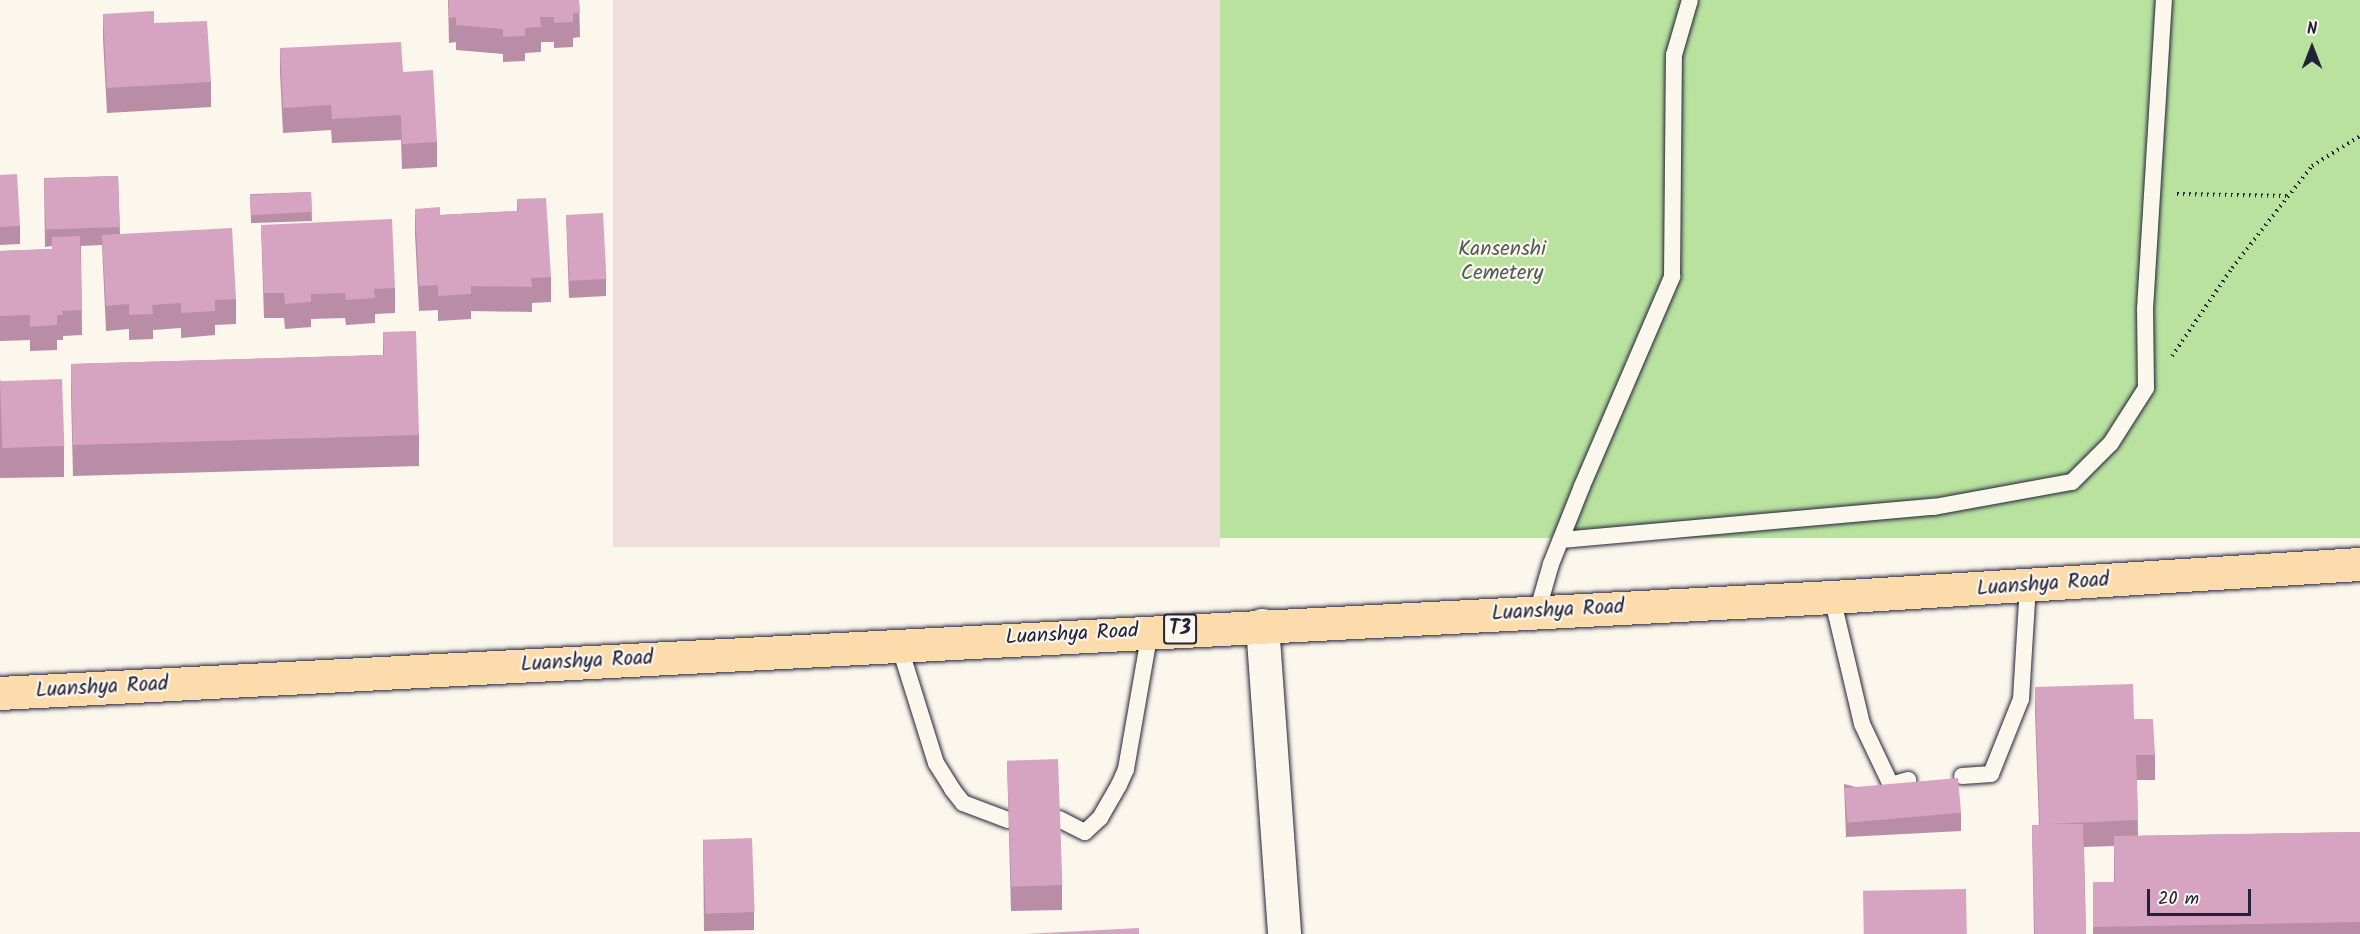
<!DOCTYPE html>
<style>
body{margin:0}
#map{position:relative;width:2360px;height:934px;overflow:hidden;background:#fbf7ec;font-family:Kalam,sans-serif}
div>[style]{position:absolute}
.built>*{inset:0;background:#f0dedf;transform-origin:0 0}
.green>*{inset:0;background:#b9e29f;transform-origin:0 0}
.path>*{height:4px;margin-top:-2px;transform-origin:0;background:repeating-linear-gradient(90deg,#22223b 0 1.5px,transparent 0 6px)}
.roads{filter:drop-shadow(0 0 2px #22223b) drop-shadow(0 0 2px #22223b)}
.service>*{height:16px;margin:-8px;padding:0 8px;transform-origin:8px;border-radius:8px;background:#fbf7ec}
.minor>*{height:33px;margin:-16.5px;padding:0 16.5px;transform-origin:16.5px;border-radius:16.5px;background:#fbf7ec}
.trunk>*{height:33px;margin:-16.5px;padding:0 16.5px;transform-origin:16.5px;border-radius:16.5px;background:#fcdcac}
.wall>*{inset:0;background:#b88da5;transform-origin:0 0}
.building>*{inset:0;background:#d6a4c0;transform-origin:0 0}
span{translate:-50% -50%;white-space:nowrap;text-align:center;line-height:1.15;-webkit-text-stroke:4.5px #fbf7ec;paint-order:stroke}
.shield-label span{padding:2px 4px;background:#fbf7ec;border:2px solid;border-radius:4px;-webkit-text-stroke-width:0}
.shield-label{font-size:20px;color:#22223b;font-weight:700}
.park-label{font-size:21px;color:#4f5c59}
.street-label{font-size:21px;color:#22223b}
.north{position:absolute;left:2282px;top:18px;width:60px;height:60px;-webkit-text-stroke:4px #fbf7ec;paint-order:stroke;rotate:0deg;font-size:16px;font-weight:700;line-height:24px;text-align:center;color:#22223b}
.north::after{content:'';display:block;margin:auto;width:21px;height:27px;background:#22223b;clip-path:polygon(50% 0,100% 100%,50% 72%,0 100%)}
.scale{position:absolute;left:2147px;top:889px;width:104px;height:27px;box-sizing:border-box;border:3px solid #22223b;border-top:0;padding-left:8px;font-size:18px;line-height:21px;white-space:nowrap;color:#22223b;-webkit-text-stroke:4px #fbf7ec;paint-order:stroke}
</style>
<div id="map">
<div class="built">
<i style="left:613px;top:0;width:607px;height:547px"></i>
</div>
<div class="green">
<i style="left:1220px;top:0;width:1140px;height:538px"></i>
</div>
<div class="path">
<i style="left:2177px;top:194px;width:112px;rotate:1deg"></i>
<i style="left:2172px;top:356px;width:107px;rotate:-55.7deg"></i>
<i style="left:2232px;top:268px;width:130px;rotate:-51.9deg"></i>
<i style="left:2312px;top:166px;width:57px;rotate:-32deg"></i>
</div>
<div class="roads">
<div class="service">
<i style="left:1561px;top:540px;width:374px;rotate:-5.1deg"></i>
<i style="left:1934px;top:507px;width:140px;rotate:-10.3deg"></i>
<i style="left:2072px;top:482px;width:55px;rotate:-45deg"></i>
<i style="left:2111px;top:443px;width:65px;rotate:-57.5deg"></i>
<i style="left:2146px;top:388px;width:79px;rotate:-90.7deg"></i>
<i style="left:2145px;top:309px;width:310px;rotate:-86.5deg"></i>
<i style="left:1832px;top:597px;width:130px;rotate:76.7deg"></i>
<i style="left:1862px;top:724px;width:68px;rotate:64.6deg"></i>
<i style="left:1891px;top:785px;width:18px;rotate:-16deg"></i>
<i style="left:1537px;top:613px;width:51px;rotate:-74.1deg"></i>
<i style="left:1551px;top:564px;width:84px;rotate:-68.3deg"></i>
<i style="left:1582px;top:486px;width:228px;rotate:-66.7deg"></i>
<i style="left:1672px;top:277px;width:222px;rotate:-89.5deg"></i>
<i style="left:1674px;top:55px;width:57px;rotate:-73.8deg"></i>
<i style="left:899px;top:645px;width:124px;rotate:72.6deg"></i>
<i style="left:936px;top:763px;width:31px;rotate:58deg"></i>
<i style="left:952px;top:789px;width:18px;rotate:52deg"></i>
<i style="left:963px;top:803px;width:48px;rotate:20.7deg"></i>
<i style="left:1962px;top:776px;width:29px;rotate:-4deg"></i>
<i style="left:1991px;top:774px;width:81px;rotate:-68.2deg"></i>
<i style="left:2021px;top:699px;width:113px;rotate:-86.5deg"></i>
<i style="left:1059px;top:819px;width:29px;rotate:27deg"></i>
<i style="left:1085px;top:832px;width:21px;rotate:-43deg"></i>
<i style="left:1100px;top:818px;width:38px;rotate:-60deg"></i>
<i style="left:1119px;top:785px;width:17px;rotate:-66deg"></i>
<i style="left:1126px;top:769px;width:140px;rotate:-80.1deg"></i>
</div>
<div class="minor">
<i style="left:1262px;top:625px;width:310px;rotate:85.9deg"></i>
</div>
<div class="trunk">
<i style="left:0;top:693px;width:1835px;rotate:-3deg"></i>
<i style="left:1832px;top:597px;width:529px;rotate:-3.58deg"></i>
</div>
</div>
<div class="wall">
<i style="clip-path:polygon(448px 0,579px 0,580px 37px,573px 38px,573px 47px,554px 48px,554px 42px,541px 42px,541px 52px,525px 53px,525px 61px,503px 62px,503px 54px,456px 50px,456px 42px,449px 43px)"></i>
<i style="clip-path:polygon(103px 14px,211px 82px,211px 107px,107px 113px,103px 39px)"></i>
<i style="clip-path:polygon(280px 48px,403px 72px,437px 142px,437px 167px,402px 169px,401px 140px,332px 143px,331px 130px,283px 133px,280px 73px)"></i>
<i style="clip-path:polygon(0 175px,20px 226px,20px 244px,0 245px)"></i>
<i style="clip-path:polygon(118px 176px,120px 234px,236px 299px,236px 324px,215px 325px,215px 335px,181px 338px,181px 328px,153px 330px,153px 339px,129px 340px,129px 329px,106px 331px,102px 245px,81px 246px,82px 335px,63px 336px,63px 340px,57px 340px,57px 350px,30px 351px,30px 340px,0 341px,0 251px,52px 249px,52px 246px,45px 247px,44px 178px)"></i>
<i style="left:311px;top:192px;width:29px;height:61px;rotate:88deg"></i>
<i style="clip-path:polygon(517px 199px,551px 277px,551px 302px,532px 303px,532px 312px,471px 311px,471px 319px,438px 321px,438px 310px,419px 311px,415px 234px,415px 209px,440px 215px,517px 211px)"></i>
<i style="clip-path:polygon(566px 214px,606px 279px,606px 296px,569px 298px)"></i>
<i style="clip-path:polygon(261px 225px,395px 288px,395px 313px,375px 314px,375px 323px,346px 325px,345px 318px,311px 319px,311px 327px,285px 329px,284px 318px,264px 318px)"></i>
<i style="clip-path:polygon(383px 332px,419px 435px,419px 466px,73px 476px,71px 395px,71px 364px,383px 355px)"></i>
<i style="clip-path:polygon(0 380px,64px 446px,64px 477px,0 478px)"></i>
<i style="clip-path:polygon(2035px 687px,2134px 719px,2155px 755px,2155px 780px,2137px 780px,2138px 836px,2360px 832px,2360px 934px,2093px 934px,2093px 882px,2114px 882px,2114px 846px,2084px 847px,2086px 934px,2034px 934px,2032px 825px,2039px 825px,2035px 712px)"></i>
<i style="clip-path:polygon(1007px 761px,1062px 885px,1062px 910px,1011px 911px)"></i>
<i style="clip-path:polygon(1844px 784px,1961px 813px,1961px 831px,1846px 837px)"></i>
<i style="clip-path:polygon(703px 839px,754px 912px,754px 930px,704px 931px)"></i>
</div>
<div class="building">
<i style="clip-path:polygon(449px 0,579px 0,580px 13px,573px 13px,573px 22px,554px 23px,554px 17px,540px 17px,541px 27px,525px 28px,525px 36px,503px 37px,503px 29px,456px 25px,456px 17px,449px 18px)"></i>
<i style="clip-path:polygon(154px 11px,154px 23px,207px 21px,211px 82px,107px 88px,103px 14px)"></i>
<i style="clip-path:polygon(401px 42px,403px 72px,433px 70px,437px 142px,402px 144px,401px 115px,332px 119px,331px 105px,283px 108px,280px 48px)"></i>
<i style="clip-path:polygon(17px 174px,20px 226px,0 227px,0 175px)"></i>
<i style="left:118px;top:176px;width:51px;height:74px;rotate:88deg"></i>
<i style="left:311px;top:192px;width:20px;height:61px;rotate:87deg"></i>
<i style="clip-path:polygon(546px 198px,551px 277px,531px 278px,532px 287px,471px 286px,471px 294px,438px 296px,438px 285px,419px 286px,415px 209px,440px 207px,440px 215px,518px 211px,517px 199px)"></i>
<i style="left:603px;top:213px;width:66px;height:37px;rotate:87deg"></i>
<i style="clip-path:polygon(392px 219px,395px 288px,374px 289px,375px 298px,346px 300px,345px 293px,311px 294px,311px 302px,285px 304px,284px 293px,264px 293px,261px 225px)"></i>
<i style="clip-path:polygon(232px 228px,236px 299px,215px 300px,215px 311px,181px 313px,181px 303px,152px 305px,153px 314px,129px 315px,129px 304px,106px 306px,102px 235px)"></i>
<i style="clip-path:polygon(80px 236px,82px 310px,62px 311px,63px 315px,57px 315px,57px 325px,30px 327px,30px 315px,0 316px,0 251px,52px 249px,52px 237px)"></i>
<i style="clip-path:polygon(416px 331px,419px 435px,73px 445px,71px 364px,384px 355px,383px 332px)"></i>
<i style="left:62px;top:379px;width:67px;height:62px;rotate:88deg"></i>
<i style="clip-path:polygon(2133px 684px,2134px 719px,2153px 719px,2155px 755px,2136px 755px,2138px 820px,2050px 824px,2083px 824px,2086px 934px,2035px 934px,2032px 825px,2040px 825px,2035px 687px)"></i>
<i style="left:1058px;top:759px;width:126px;height:51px;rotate:88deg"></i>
<i style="left:1958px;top:778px;width:35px;height:114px;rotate:85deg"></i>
<i style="clip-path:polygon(2360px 832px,2360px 922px,2093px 927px,2093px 882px,2115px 882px,2114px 836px)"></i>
<i style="left:752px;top:838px;width:74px;height:49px;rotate:88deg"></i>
<i style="left:1966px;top:889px;width:45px;height:103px;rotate:89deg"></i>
<i style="clip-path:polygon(1139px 928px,1139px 934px,1025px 934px)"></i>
</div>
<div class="shield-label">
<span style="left:1180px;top:629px">T3</span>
</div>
<div class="park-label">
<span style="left:1502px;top:262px">Kansenshi<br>Cemetery</span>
</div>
<div class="street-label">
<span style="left:2043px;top:585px;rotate:-4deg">Luanshya Road</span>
<span style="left:1558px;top:611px;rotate:-3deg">Luanshya Road</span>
<span style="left:1072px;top:635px;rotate:-3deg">Luanshya Road</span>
<span style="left:587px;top:662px;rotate:-3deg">Luanshya Road</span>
<span style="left:102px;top:688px;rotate:-3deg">Luanshya Road</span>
</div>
<div class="north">N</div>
<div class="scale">20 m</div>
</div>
